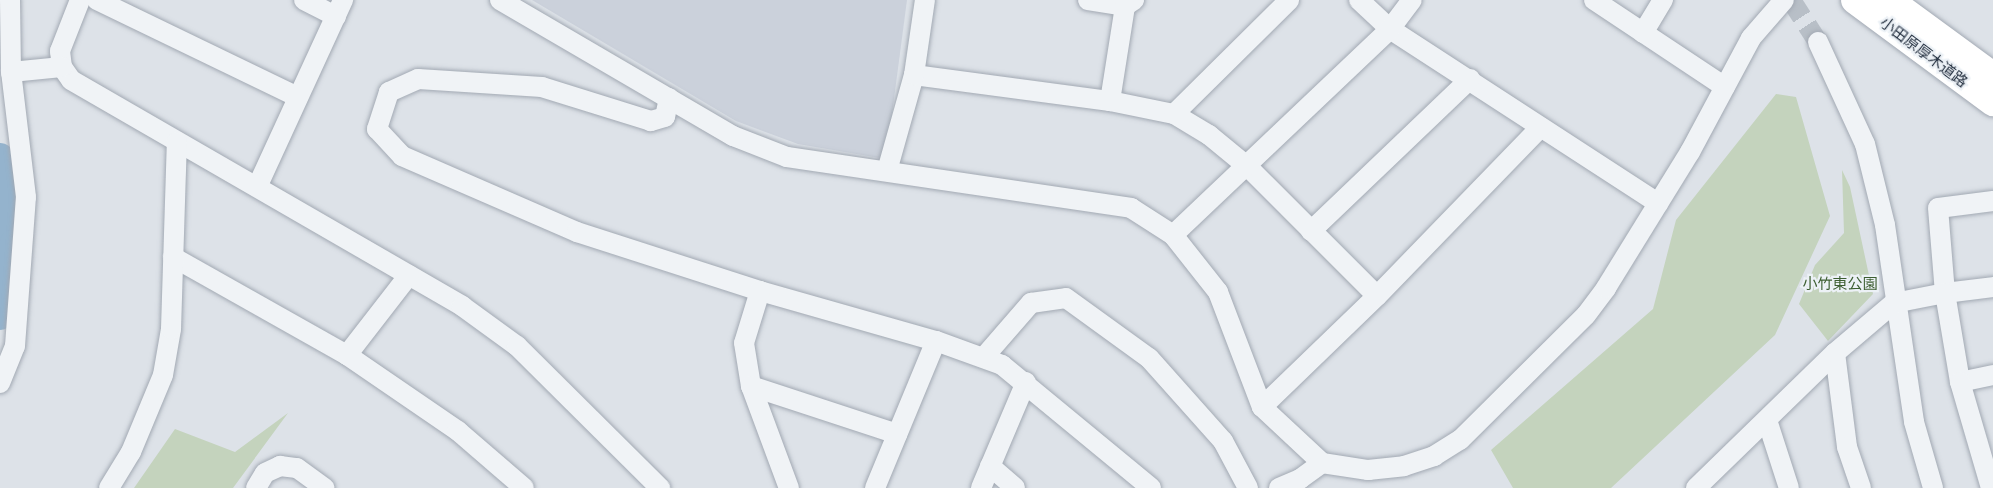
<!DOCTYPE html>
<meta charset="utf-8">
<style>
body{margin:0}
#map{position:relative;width:1993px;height:488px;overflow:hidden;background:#dde2e8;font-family:Lato,"Noto Sans JP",sans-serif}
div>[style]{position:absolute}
.built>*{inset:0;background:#cbd1db}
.green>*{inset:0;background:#c4d3bd}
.river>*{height:27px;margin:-13.5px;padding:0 13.5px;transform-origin:13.5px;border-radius:13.5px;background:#94b3cd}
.minor-tunnel>*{height:20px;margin-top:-10px;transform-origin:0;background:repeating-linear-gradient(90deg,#b8bfc7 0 20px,transparent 0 30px)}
.roads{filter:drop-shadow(0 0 2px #a2a9b3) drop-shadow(0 0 2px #a2a9b3)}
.minor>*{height:20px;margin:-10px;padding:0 10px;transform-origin:10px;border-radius:10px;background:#f0f3f6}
.highway>*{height:28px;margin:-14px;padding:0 14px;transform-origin:14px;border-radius:14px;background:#fff}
span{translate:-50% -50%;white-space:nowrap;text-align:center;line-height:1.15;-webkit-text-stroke:4.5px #ecf1f6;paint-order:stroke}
.street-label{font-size:15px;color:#253141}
.park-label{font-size:15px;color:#3c5e31}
</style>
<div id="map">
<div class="built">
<i style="clip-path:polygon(532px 0,907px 0,886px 159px,798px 144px,736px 121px)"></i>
</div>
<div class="green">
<i style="clip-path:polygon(1776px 94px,1796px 97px,1830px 216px,1775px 335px,1611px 488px,1513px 488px,1491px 450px,1653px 309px,1676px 220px)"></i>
<i style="clip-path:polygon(1842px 170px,1850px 187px,1873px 294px,1828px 341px,1799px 304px,1815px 265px,1844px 233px)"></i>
<i style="clip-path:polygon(288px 413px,233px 488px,134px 488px,175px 429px,235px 452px)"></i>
</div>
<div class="river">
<i style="left:0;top:156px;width:87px;rotate:81.4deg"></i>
<i style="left:13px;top:242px;width:75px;rotate:100deg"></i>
</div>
<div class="minor-tunnel">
<i style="left:1791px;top:0;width:50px;rotate:57.3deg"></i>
</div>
<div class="roads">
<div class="minor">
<i style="left:80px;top:0;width:55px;rotate:111.4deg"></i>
<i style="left:60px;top:51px;width:16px;rotate:83deg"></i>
<i style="left:62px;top:67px;width:16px;rotate:55deg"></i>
<i style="left:71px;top:80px;width:452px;rotate:30deg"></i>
<i style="left:462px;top:306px;width:68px;rotate:36deg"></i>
<i style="left:517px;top:346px;width:202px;rotate:44.8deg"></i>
<i style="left:97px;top:0;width:223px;rotate:25.8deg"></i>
<i style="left:304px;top:0;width:36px;rotate:27deg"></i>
<i style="left:500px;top:0;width:270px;rotate:30.3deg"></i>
<i style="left:733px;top:136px;width:58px;rotate:21.3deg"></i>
<i style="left:787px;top:157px;width:348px;rotate:8.4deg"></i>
<i style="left:1131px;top:208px;width:50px;rotate:32.7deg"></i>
<i style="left:1173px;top:235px;width:73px;rotate:51.7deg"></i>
<i style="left:1218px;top:292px;width:123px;rotate:69.1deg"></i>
<i style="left:1262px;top:407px;width:82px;rotate:43deg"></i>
<i style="left:1322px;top:463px;width:47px;rotate:8.7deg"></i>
<i style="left:1368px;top:470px;width:36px;rotate:-6deg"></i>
<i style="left:1404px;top:466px;width:32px;rotate:-18deg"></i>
<i style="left:1434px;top:456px;width:31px;rotate:-32deg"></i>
<i style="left:1460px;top:440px;width:177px;rotate:-44.8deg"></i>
<i style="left:1586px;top:315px;width:34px;rotate:-53deg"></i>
<i style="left:1606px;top:288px;width:160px;rotate:-58.3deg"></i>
<i style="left:1690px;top:152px;width:129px;rotate:-61.8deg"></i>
<i style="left:1751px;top:38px;width:50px;rotate:-49deg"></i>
<i style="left:1088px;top:0;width:37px;rotate:9deg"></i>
<i style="left:1125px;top:6px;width:11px;rotate:-34deg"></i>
<i style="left:1359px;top:0;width:42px;rotate:43.1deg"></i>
<i style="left:1390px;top:29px;width:320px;rotate:33deg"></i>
<i style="left:1594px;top:0;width:157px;rotate:33.6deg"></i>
<i style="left:1643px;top:33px;width:39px;rotate:-59deg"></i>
<i style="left:1818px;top:42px;width:112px;rotate:65.3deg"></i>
<i style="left:1865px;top:144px;width:83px;rotate:76.1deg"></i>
<i style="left:1885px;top:225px;width:199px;rotate:81.6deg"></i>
<i style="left:1914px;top:422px;width:69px;rotate:73.9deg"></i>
<i style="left:11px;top:72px;width:51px;rotate:-5.6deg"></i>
<i style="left:914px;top:75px;width:198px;rotate:7.6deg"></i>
<i style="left:1110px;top:101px;width:65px;rotate:11.5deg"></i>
<i style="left:1174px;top:114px;width:41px;rotate:31deg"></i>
<i style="left:1209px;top:135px;width:50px;rotate:39.4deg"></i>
<i style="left:1248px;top:167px;width:182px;rotate:45deg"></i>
<i style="left:669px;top:98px;width:19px;rotate:102deg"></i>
<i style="left:665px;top:117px;width:15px;rotate:164deg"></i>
<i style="left:651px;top:121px;width:114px;rotate:-162.7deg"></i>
<i style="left:542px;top:87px;width:124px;rotate:-176.3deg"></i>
<i style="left:418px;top:79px;width:32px;rotate:156deg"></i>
<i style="left:389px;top:92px;width:39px;rotate:108deg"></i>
<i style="left:377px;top:129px;width:37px;rotate:47deg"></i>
<i style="left:402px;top:156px;width:191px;rotate:23.5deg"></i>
<i style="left:577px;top:232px;width:192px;rotate:17.9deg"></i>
<i style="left:760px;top:291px;width:183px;rotate:15.9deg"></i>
<i style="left:936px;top:341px;width:70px;rotate:20deg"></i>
<i style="left:1002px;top:365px;width:193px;rotate:39.5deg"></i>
<i style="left:1110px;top:101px;width:96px;rotate:-81deg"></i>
<i style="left:1174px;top:114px;width:162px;rotate:-44.7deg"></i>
<i style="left:887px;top:171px;width:100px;rotate:-74.3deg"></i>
<i style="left:914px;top:75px;width:76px;rotate:-81.7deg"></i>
<i style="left:258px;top:185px;width:204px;rotate:-65.3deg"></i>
<i style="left:1993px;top:201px;width:55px;rotate:172.7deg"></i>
<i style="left:1938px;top:208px;width:85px;rotate:85.3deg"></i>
<i style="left:1945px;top:293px;width:48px;rotate:-7.1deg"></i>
<i style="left:1311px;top:231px;width:220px;rotate:-43.7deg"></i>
<i style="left:1173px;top:235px;width:299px;rotate:-43.5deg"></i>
<i style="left:1390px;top:29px;width:36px;rotate:-53deg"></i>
<i style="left:173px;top:257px;width:200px;rotate:29.4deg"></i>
<i style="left:347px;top:355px;width:135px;rotate:34.4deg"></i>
<i style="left:458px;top:431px;width:87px;rotate:40.8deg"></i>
<i style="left:760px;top:291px;width:54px;rotate:107.1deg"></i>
<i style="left:744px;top:343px;width:44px;rotate:80.8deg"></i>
<i style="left:751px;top:386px;width:109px;rotate:69.6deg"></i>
<i style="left:1835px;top:353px;width:95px;rotate:82.7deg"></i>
<i style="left:1847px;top:447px;width:43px;rotate:71.1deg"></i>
<i style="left:347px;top:355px;width:101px;rotate:-52.2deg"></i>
<i style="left:984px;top:357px;width:72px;rotate:-49deg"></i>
<i style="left:1031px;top:303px;width:35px;rotate:-8deg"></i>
<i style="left:1066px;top:298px;width:102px;rotate:35.9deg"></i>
<i style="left:1149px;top:358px;width:111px;rotate:48.3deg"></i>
<i style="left:1223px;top:441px;width:53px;rotate:62deg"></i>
<i style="left:1960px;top:382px;width:34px;rotate:-12deg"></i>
<i style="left:0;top:383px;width:40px;rotate:-68deg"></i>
<i style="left:15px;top:346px;width:149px;rotate:-85.8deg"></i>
<i style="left:26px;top:197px;width:126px;rotate:-96.8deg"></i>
<i style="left:11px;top:72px;width:72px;rotate:-90.8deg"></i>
<i style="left:751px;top:386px;width:154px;rotate:18.2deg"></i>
<i style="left:1262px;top:407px;width:160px;rotate:-44deg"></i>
<i style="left:1377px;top:296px;width:235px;rotate:-45.9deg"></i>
<i style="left:1767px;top:420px;width:71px;rotate:72.1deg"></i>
<i style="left:990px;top:466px;width:33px;rotate:41deg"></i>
<i style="left:109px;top:488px;width:42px;rotate:-58.6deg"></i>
<i style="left:131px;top:452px;width:83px;rotate:-67.4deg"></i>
<i style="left:163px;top:375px;width:47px;rotate:-80.1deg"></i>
<i style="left:171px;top:329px;width:187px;rotate:-88.2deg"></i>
<i style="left:256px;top:488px;width:17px;rotate:-59deg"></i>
<i style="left:265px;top:473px;width:17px;rotate:-25deg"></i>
<i style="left:280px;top:466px;width:17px;rotate:7deg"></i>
<i style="left:297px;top:468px;width:34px;rotate:36deg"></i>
<i style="left:875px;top:488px;width:159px;rotate:-67.5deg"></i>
<i style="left:981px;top:488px;width:115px;rotate:-67deg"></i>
<i style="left:1279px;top:488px;width:23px;rotate:-23deg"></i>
<i style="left:1300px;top:479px;width:27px;rotate:-36deg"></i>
<i style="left:1696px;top:488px;width:194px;rotate:-44.2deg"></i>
<i style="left:1835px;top:353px;width:77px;rotate:-40.3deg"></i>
<i style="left:1894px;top:303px;width:52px;rotate:-11.1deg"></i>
<i style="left:1945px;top:293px;width:90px;rotate:80.4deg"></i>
<i style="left:1960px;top:382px;width:110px;rotate:73.7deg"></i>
</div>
<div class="highway">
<i style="left:1855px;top:0;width:172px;rotate:36.5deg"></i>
<i style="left:1889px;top:0;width:129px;rotate:36.2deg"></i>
</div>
</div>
<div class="street-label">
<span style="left:1924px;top:52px;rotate:37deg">小田原厚木道路</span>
</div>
<div class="park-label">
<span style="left:1840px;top:284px">小竹東公園</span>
</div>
</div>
